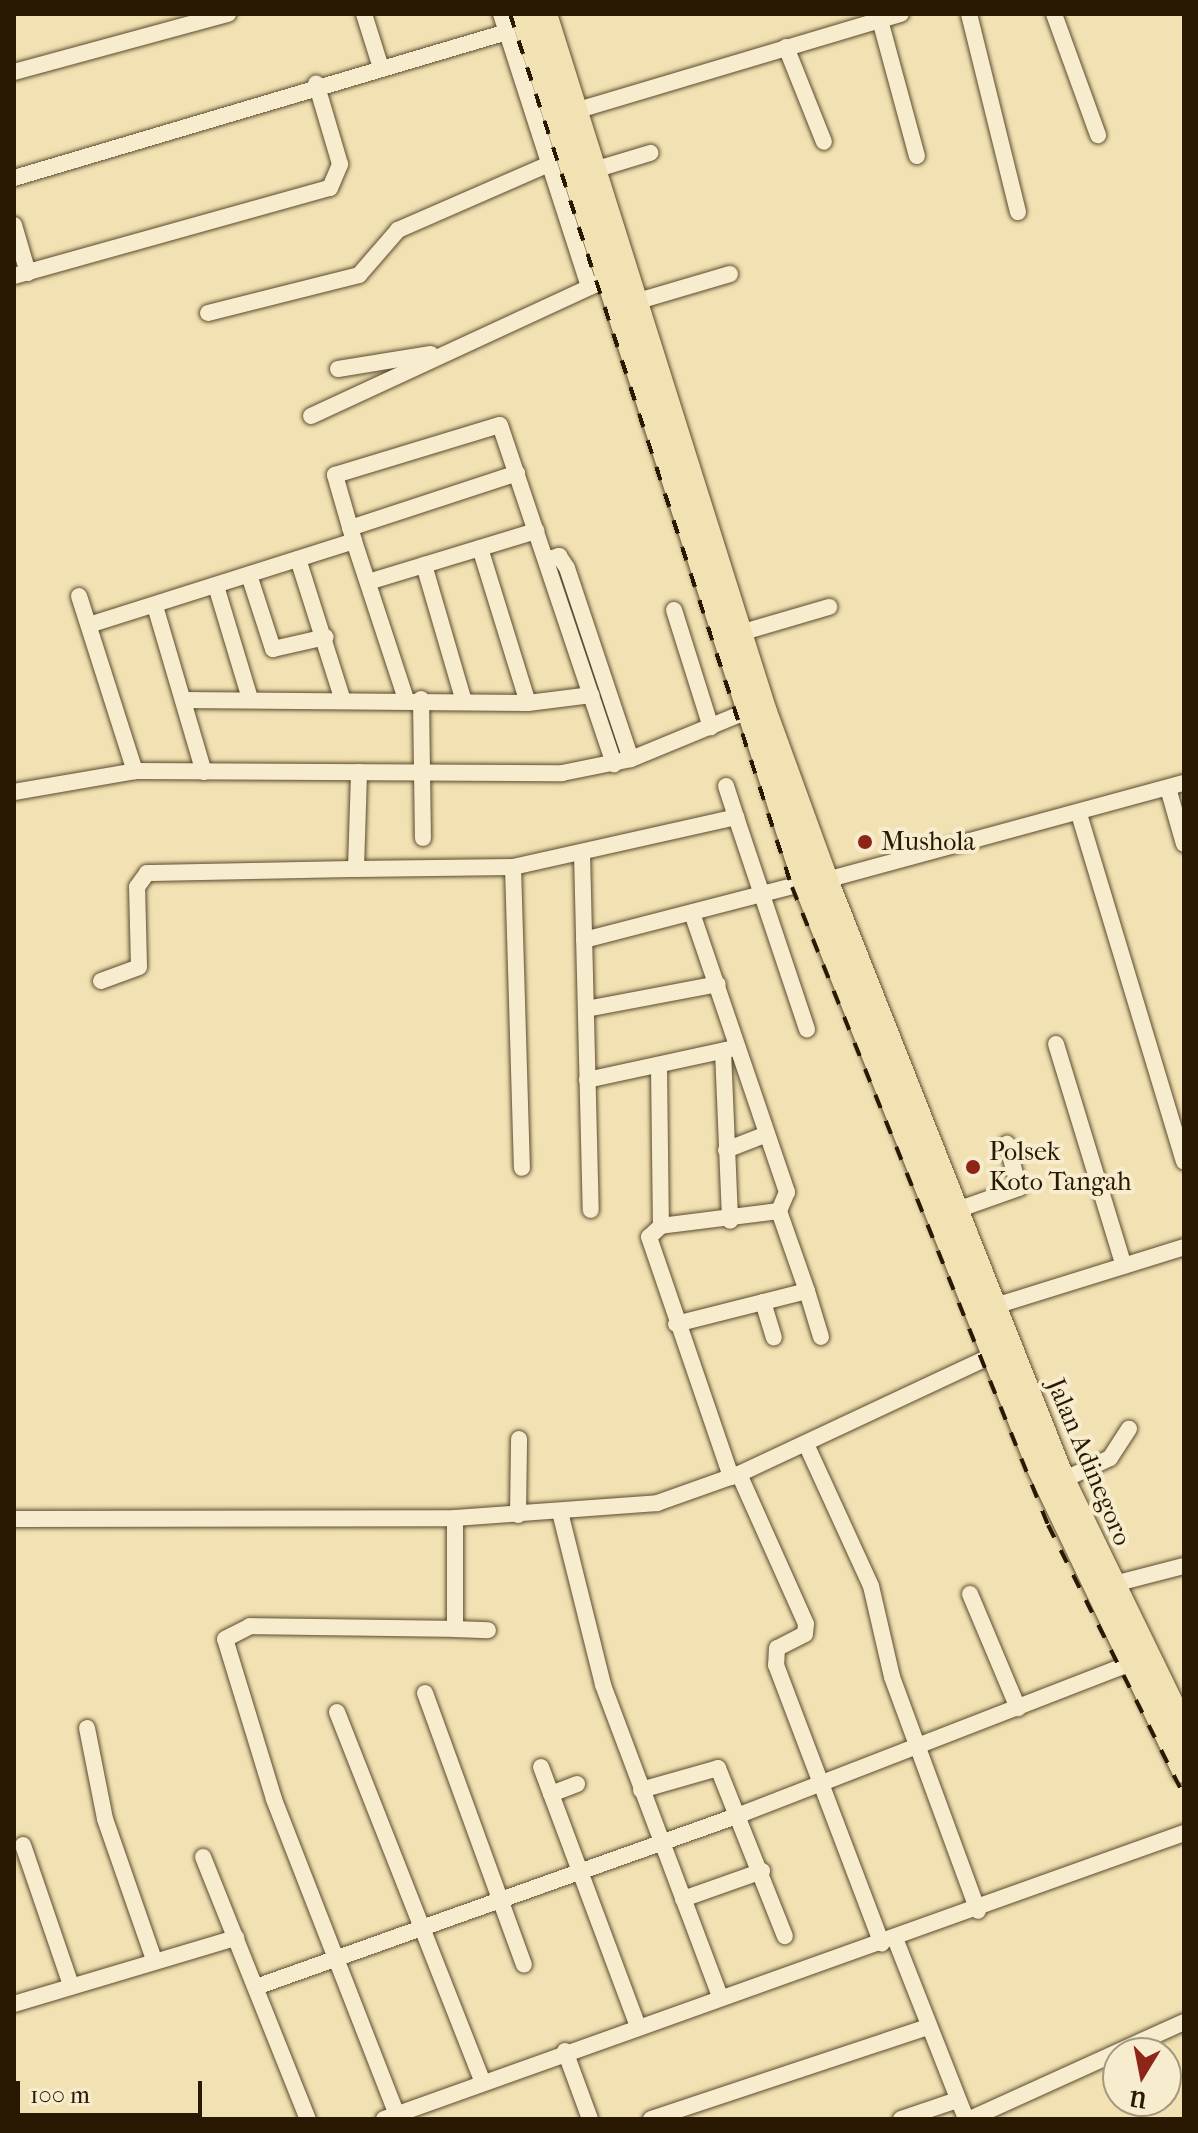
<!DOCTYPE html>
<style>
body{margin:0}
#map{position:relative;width:1198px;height:2133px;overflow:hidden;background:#f2e1b2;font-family:"IM FELL French Canon",serif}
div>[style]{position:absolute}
.roads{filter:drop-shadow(0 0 2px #5b4b2f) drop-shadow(0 0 2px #5b4b2f)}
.minor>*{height:16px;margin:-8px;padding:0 8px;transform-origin:8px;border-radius:8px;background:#f7eccd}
.highway>*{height:24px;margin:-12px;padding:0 12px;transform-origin:12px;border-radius:12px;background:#f2e1b2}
.rail>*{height:4px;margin-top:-2px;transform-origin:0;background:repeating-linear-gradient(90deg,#291903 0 14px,transparent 0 28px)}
.dots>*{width:22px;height:22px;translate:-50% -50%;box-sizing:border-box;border:4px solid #f7eccd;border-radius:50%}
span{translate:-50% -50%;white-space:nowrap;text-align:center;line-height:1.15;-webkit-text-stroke:8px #f7eccd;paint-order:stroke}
.poi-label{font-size:26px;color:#291903}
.left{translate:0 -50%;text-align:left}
.street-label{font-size:26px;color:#291903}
.frame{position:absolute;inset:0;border:16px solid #291903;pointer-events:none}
.north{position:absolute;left:1102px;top:2037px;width:80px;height:80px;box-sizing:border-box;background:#f7eccd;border:2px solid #a5987c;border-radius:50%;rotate:190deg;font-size:22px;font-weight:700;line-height:32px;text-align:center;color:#291903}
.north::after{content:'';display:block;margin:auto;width:28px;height:36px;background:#8f2418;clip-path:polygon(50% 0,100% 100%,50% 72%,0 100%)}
.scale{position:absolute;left:16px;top:2081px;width:186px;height:36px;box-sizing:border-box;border:4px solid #291903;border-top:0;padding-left:10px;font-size:24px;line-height:28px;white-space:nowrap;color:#291903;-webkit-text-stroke:6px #f7eccd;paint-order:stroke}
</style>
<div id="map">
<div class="roads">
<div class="minor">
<i style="left:364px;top:14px;width:57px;rotate:72.5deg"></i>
<i style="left:501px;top:14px;width:287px;rotate:72.1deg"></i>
<i style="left:969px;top:14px;width:204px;rotate:76.1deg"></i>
<i style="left:1054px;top:14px;width:129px;rotate:70deg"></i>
<i style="left:880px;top:20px;width:141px;rotate:74.8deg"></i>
<i style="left:786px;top:47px;width:102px;rotate:68.2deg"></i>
<i style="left:14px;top:72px;width:222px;rotate:-15.2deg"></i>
<i style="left:575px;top:111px;width:340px;rotate:-16.6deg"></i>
<i style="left:594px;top:170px;width:59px;rotate:-16.9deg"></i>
<i style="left:14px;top:178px;width:514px;rotate:-16.5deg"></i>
<i style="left:14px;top:225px;width:50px;rotate:73.7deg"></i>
<i style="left:14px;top:276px;width:328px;rotate:-15.6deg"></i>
<i style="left:330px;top:188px;width:26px;rotate:-67deg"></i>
<i style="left:340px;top:164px;width:84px;rotate:-106.5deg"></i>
<i style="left:635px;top:302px;width:99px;rotate:-16.4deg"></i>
<i style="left:208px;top:313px;width:156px;rotate:-14.1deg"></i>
<i style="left:359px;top:275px;width:60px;rotate:-49.1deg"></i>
<i style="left:398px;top:230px;width:165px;rotate:-23.6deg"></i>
<i style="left:338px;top:369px;width:94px;rotate:-9.2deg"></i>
<i style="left:311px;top:416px;width:324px;rotate:-24.8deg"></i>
<i style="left:350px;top:528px;width:176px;rotate:-18.2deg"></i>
<i style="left:354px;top:541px;width:69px;rotate:-106.1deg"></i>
<i style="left:335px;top:475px;width:172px;rotate:-16.9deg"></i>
<i style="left:500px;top:425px;width:358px;rotate:71.4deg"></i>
<i style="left:480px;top:548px;width:162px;rotate:72.8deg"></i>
<i style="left:298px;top:559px;width:146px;rotate:72.4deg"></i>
<i style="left:546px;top:560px;width:14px;rotate:-17deg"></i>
<i style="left:559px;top:556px;width:14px;rotate:56deg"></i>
<i style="left:567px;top:568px;width:201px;rotate:71.5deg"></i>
<i style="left:424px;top:565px;width:139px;rotate:73.7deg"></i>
<i style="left:249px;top:575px;width:78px;rotate:72deg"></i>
<i style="left:273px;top:649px;width:54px;rotate:-12.8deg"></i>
<i style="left:368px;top:582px;width:176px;rotate:-16.9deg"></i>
<i style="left:216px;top:586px;width:114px;rotate:73.2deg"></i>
<i style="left:79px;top:596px;width:184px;rotate:72.3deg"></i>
<i style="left:155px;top:606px;width:173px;rotate:73.6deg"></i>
<i style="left:674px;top:610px;width:123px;rotate:72.5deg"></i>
<i style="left:89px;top:625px;width:278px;rotate:-17.6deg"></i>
<i style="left:354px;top:541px;width:163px;rotate:71.8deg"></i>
<i style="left:740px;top:633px;width:93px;rotate:-16.3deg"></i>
<i style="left:421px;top:699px;width:139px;rotate:89.2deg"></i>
<i style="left:183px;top:700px;width:345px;rotate:0.5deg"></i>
<i style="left:528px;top:703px;width:64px;rotate:-7.2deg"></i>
<i style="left:726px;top:786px;width:33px;rotate:72deg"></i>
<i style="left:1168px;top:788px;width:58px;rotate:74.1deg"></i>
<i style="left:14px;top:792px;width:123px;rotate:-9.8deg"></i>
<i style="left:135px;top:771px;width:427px;rotate:0.3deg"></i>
<i style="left:562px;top:773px;width:70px;rotate:-11.5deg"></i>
<i style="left:631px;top:759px;width:123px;rotate:-22.4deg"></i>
<i style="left:1079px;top:814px;width:363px;rotate:73.2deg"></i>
<i style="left:582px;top:853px;width:357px;rotate:88.6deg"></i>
<i style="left:513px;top:867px;width:301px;rotate:88.3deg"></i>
<i style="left:356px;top:869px;width:157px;rotate:-0.7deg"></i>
<i style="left:513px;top:867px;width:229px;rotate:-12.6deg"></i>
<i style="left:736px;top:817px;width:224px;rotate:71.5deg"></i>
<i style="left:826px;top:880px;width:371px;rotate:-15.2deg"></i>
<i style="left:693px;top:916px;width:292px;rotate:71.2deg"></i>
<i style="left:787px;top:1192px;width:21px;rotate:113deg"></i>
<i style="left:779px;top:1211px;width:119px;rotate:172.8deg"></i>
<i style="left:661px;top:1226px;width:16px;rotate:137deg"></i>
<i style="left:649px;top:1237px;width:254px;rotate:71.1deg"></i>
<i style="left:584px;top:940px;width:228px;rotate:-14.5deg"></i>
<i style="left:101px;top:981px;width:40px;rotate:-20.2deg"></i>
<i style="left:139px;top:967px;width:80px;rotate:-91.4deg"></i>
<i style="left:137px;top:887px;width:17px;rotate:-54deg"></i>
<i style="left:147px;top:873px;width:209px;rotate:-1.1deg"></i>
<i style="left:356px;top:869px;width:97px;rotate:-88.2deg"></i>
<i style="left:586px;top:1009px;width:134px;rotate:-10.7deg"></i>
<i style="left:1056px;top:1044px;width:232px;rotate:73deg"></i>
<i style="left:723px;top:1051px;width:170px;rotate:87.6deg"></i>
<i style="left:659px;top:1067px;width:159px;rotate:89.3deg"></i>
<i style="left:587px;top:1080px;width:146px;rotate:-12.2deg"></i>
<i style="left:726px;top:1150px;width:44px;rotate:-21.3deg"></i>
<i style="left:954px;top:1211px;width:69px;rotate:-19.5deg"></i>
<i style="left:1019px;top:1188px;width:46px;rotate:-105.3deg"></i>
<i style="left:807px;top:1291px;width:48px;rotate:73.1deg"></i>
<i style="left:763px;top:1302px;width:37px;rotate:73deg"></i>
<i style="left:995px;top:1306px;width:198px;rotate:-17.3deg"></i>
<i style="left:676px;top:1324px;width:135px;rotate:-14.1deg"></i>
<i style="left:807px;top:1291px;width:85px;rotate:-109.3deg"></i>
<i style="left:806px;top:1444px;width:156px;rotate:65.4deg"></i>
<i style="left:871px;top:1586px;width:93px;rotate:77deg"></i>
<i style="left:892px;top:1677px;width:249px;rotate:69.8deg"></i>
<i style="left:739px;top:1474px;width:164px;rotate:65.9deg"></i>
<i style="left:806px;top:1624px;width:10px;rotate:96deg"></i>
<i style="left:805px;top:1634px;width:31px;rotate:153deg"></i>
<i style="left:777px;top:1648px;width:17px;rotate:93deg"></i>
<i style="left:776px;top:1665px;width:298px;rotate:69.2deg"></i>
<i style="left:1063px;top:1480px;width:52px;rotate:-25.1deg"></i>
<i style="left:1110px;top:1458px;width:35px;rotate:-57deg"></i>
<i style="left:560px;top:1512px;width:178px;rotate:76deg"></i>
<i style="left:603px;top:1685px;width:333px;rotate:69.4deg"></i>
<i style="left:518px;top:1515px;width:76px;rotate:-89.2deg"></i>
<i style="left:455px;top:1518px;width:111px;rotate:90deg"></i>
<i style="left:455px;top:1629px;width:33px;rotate:2deg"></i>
<i style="left:14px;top:1519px;width:441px;rotate:-0.1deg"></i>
<i style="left:455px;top:1518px;width:203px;rotate:-4.2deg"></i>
<i style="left:657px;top:1503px;width:87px;rotate:-19.5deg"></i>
<i style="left:739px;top:1474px;width:280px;rotate:-25.1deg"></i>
<i style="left:1110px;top:1585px;width:76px;rotate:-14.4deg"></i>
<i style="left:970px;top:1594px;width:124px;rotate:67.2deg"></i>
<i style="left:425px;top:1693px;width:289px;rotate:70deg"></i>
<i style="left:337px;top:1712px;width:396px;rotate:68.5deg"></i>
<i style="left:87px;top:1728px;width:93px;rotate:78.8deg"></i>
<i style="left:105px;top:1819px;width:149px;rotate:70.8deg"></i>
<i style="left:541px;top:1767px;width:277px;rotate:69.5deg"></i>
<i style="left:641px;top:1790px;width:80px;rotate:-15.9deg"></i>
<i style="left:718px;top:1768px;width:181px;rotate:68.3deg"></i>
<i style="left:551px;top:1794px;width:28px;rotate:-21deg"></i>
<i style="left:23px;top:1845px;width:148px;rotate:71.1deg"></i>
<i style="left:203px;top:1857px;width:282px;rotate:68.2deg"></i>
<i style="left:683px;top:1899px;width:84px;rotate:-19.5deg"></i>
<i style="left:896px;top:1941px;width:191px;rotate:68.5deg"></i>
<i style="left:256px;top:1987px;width:516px;rotate:-19.59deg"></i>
<i style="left:742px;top:1814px;width:414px;rotate:-21.2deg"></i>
<i style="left:14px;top:2004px;width:232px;rotate:-16.6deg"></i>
<i style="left:565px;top:2051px;width:72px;rotate:69.8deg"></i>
<i style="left:397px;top:2115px;width:339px;rotate:-111.3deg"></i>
<i style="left:274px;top:1799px;width:167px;rotate:-107deg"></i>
<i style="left:225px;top:1639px;width:28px;rotate:-27deg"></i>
<i style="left:250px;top:1626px;width:205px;rotate:0.8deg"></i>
<i style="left:384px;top:2119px;width:850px;rotate:-19.67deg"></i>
<i style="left:651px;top:2119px;width:292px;rotate:-18.4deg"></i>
<i style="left:901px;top:2119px;width:59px;rotate:-18.7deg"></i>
<i style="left:970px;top:2119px;width:235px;rotate:-24.4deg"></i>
</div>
<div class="highway">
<i style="left:522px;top:14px;width:914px;rotate:71.96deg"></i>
<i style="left:805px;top:883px;width:632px;rotate:68.18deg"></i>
<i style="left:1040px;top:1470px;width:334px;rotate:64.4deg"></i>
<i style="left:545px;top:14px;width:732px;rotate:72.51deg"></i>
<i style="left:765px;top:712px;width:179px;rotate:70deg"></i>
<i style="left:826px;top:880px;width:645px;rotate:68.45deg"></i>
<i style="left:1063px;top:1480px;width:277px;rotate:64.1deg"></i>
</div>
</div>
<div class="rail">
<i style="left:510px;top:14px;width:917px;rotate:72.1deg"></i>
<i style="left:792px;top:887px;width:687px;rotate:68.14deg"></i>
<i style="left:1048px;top:1525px;width:302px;rotate:63.3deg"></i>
</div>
<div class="dots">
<i style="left:865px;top:842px;background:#8f2418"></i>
<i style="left:973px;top:1167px;background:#8f2418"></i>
</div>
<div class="poi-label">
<span class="left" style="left:881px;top:842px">Mushola</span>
<span class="left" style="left:989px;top:1167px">Polsek<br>Koto Tangah</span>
</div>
<div class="street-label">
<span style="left:1089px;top:1462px;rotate:67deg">Jalan Adinegoro</span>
</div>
<div class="frame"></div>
<div class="north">U</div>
<div class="scale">100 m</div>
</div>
